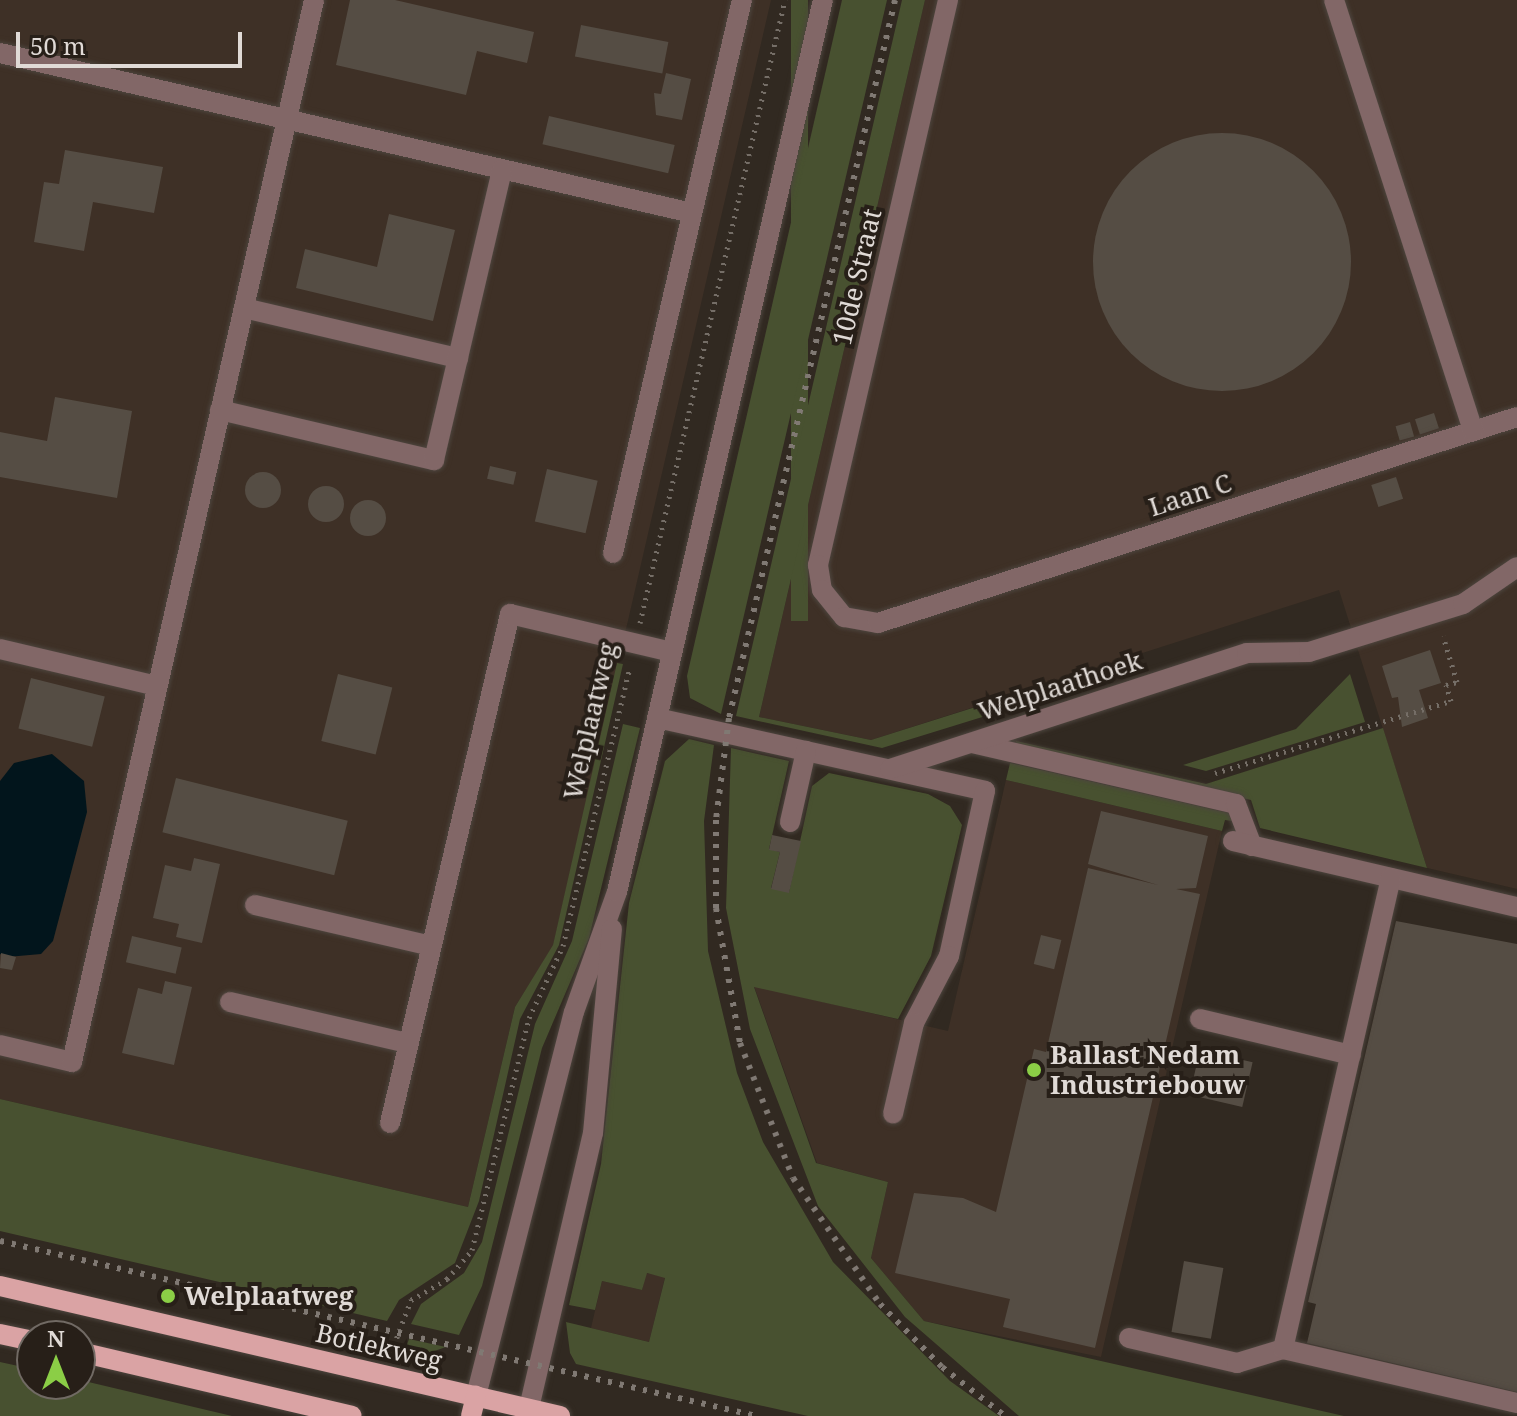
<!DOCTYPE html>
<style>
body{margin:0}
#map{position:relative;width:1517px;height:1416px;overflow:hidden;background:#312921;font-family:"Noto Serif",serif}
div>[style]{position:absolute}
.built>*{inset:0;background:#3e3026}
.green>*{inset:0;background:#485130;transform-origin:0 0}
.water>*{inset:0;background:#02151c}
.building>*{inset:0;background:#554d44;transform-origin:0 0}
.round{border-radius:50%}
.path>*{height:5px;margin-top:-2.5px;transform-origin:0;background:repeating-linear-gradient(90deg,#756e67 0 2px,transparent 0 8px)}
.roads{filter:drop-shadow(0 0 2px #4d453e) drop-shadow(0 0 2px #4d453e)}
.minor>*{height:20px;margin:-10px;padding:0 10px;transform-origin:10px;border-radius:10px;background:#826767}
.major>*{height:20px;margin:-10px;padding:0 10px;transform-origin:10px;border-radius:10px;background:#daa3a4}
.rail>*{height:6px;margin-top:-3px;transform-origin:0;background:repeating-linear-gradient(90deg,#807973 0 4px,transparent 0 12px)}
.dots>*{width:22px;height:22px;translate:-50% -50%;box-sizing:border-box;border:4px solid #271f18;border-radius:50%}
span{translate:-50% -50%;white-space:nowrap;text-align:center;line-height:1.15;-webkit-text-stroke:8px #271f18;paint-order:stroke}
.street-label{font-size:26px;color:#e0dad6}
.poi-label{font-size:26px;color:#e0dad6;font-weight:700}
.left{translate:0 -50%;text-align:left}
.north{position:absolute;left:16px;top:1320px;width:80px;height:80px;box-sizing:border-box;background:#271f18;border:2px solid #716a64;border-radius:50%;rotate:0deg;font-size:22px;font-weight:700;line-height:32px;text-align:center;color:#e0dad6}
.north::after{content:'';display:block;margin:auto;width:28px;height:36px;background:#8bce46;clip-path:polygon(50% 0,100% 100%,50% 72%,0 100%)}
.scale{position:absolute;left:16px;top:32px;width:226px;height:36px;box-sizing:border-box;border:4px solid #e0dad6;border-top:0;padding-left:10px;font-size:24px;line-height:28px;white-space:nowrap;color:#e0dad6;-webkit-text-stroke:6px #271f18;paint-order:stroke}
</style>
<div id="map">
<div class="built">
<i style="clip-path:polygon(0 0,771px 0,553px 946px,515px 1007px,468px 1207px,0 1099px)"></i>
<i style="clip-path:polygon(925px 0,1517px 0,1517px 889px,1427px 868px,1339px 590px,871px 740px,759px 717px)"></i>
<i style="clip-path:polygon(1006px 780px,1222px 831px,1101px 1357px,924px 1321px,871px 1258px,888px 1182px,817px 1163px,754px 986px,948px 1031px)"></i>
<i style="clip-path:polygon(646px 1273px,665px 1277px,649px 1342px,591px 1328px,602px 1281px,642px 1290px)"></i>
</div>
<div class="green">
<i style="left:791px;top:0;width:17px;height:621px"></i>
<i style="clip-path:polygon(842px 0,887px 0,721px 714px,690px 698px,687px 676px)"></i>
<i style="clip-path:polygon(902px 0,925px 0,759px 717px,871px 740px,1001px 699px,1005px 710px,882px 748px,736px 716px)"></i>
<i style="clip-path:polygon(617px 663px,623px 664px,559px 945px,520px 1019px,479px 1201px,455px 1263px,399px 1300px,387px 1321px,0 1231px,0 1099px,468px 1207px,515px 1007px,553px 945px)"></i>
<i style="clip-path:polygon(1350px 674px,1365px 722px,1206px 771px,1183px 765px,1296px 729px)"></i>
<i style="clip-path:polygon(623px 724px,640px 728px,589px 938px,542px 1048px,482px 1286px,459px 1335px,411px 1324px,421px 1304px,464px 1273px,482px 1242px,535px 1024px,572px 941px)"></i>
<i style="clip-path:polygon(1383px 728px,1427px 868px,1260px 828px,1251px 800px,1015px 747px,1016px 741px,1206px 784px)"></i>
<i style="clip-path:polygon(689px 739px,714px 745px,704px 821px,708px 951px,737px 1073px,763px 1142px,833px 1262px,950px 1381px,999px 1416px,808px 1416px,576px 1364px,570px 1353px,566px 1322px,649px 1342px,665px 1278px,647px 1273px,642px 1290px,602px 1281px,595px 1310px,569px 1305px,601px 1164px,629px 903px,665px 761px)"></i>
<i style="clip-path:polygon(731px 748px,789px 761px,769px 849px,780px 852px,771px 888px,789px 892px,812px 786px,829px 773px,928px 794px,950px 806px,962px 825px,931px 956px,898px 1019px,754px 987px,816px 1163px,888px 1182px,871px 1258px,924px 1321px,1344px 1416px,1019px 1416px,905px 1317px,818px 1206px,750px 1029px,726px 908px)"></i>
<i style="clip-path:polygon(1010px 763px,1233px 814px,1232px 821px,1225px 820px,1222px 831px,1006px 780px)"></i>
<i style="clip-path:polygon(409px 1339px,446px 1347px,400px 1363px)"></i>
<i style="clip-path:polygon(0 1362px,32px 1369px,32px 1384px,80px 1380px,232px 1416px,0 1416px)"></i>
</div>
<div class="water">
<i style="clip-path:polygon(52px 754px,84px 781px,87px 812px,53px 941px,41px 954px,7px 957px,0 954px,0 781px,14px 763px)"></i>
</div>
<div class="building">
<i style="clip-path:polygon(350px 0,395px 0,534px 32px,527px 63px,477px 51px,466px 95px,336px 65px)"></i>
<i style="left:581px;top:25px;width:89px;height:32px;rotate:11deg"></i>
<i style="clip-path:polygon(666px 73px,691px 79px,682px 120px,656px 115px,654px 93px,661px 94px)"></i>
<i style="left:549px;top:116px;width:129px;height:29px;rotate:13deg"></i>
<i class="round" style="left:1093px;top:133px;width:258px;height:258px"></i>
<i style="clip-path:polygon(65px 150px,163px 167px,154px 213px,93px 202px,84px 251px,34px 242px,44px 182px,59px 184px)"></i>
<i style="clip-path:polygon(389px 214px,455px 230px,433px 321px,296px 288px,305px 249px,377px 267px)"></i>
<i style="clip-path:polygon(55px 397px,132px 411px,117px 498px,0 477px,0 432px,47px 441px)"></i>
<i style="left:1434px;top:413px;width:16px;height:20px;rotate:72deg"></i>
<i style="left:1410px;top:422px;width:15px;height:15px;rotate:74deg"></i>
<i style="left:490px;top:466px;width:27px;height:13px;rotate:13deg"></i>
<i style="left:547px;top:469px;width:52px;height:54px;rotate:13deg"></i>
<i class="round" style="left:245px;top:472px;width:36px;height:36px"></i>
<i style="left:1396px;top:477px;width:23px;height:26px;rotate:72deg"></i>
<i class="round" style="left:308px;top:486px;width:36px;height:36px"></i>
<i class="round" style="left:350px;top:500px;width:36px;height:36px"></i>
<i style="clip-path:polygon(1430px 650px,1441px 683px,1419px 690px,1428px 718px,1402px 727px,1398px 697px,1392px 698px,1382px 666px)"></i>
<i style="left:338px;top:674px;width:56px;height:69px;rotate:14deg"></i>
<i style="left:31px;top:678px;width:76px;height:52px;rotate:14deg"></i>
<i style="left:176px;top:778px;width:177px;height:56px;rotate:14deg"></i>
<i style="clip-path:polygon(1101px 811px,1208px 836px,1196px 888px,1176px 889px,1200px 894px,1095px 1348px,1003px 1327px,1010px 1299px,895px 1273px,914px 1193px,963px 1198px,996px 1212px,1034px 1049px,1046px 1052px,1088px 868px,1158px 885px,1088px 864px)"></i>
<i style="clip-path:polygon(772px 835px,801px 841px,789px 893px,771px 889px,780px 852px,769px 850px)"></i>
<i style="clip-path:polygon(194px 858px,220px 864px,202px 943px,176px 937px,179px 924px,153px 918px,165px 865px,191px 871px)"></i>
<i style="clip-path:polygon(1396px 921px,1517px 944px,1517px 1392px,1307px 1343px,1316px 1304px,1308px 1302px)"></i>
<i style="left:1041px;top:935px;width:21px;height:30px;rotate:14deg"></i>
<i style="left:132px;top:936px;width:51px;height:27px;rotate:13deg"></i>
<i style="clip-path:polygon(1px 953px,16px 957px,12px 970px,0 968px)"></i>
<i style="clip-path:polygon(165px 981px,192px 987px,174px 1065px,122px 1053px,138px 988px,162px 994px)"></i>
<i style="left:1200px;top:1050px;width:54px;height:46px;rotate:13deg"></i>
<i style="left:1184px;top:1261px;width:40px;height:72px;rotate:10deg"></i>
</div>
<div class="path">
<i style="left:640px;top:623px;width:640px;rotate:-76.9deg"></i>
<i style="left:1215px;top:773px;width:247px;rotate:-17deg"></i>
<i style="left:1451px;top:701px;width:17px;rotate:-107deg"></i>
<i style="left:1446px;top:685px;width:11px;rotate:-15deg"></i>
<i style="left:1457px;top:682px;width:48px;rotate:-106.9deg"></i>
<i style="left:391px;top:1353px;width:57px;rotate:-69.3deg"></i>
<i style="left:411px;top:1300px;width:42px;rotate:-30.3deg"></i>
<i style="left:447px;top:1279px;width:38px;rotate:-49deg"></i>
<i style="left:472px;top:1250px;width:239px;rotate:-76.2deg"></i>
<i style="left:529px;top:1018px;width:80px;rotate:-64.7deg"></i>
<i style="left:563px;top:946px;width:287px;rotate:-76.5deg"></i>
</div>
<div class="roads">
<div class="minor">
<i style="left:948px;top:0;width:580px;rotate:102.96deg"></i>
<i style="left:818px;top:565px;width:25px;rotate:81deg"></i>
<i style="left:822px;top:590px;width:35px;rotate:51deg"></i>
<i style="left:844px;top:617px;width:35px;rotate:10deg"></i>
<i style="left:878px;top:623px;width:671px;rotate:-17.87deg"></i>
<i style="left:1334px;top:0;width:453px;rotate:72.1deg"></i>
<i style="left:0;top:53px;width:710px;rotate:13.02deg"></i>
<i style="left:244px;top:308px;width:220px;rotate:13.2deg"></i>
<i style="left:220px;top:410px;width:220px;rotate:13.2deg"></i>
<i style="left:434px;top:460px;width:298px;rotate:-76.8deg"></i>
<i style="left:613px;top:553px;width:568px;rotate:-76.87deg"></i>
<i style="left:0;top:649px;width:161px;rotate:13.3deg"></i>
<i style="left:657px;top:718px;width:336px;rotate:12.5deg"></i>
<i style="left:985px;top:791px;width:169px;rotate:102.3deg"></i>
<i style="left:949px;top:956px;width:76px;rotate:117.6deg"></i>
<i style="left:914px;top:1023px;width:93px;rotate:103deg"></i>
<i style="left:972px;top:743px;width:271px;rotate:13deg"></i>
<i style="left:1236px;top:804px;width:45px;rotate:69.1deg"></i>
<i style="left:890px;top:769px;width:375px;rotate:-18deg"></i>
<i style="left:1247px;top:653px;width:62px;rotate:-0.9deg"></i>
<i style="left:1309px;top:652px;width:161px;rotate:-17.3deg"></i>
<i style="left:1463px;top:604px;width:65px;rotate:-34.4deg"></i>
<i style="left:790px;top:822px;width:73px;rotate:-77.3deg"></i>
<i style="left:1233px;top:841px;width:292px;rotate:13.1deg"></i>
<i style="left:255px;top:905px;width:181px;rotate:13.1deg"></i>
<i style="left:230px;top:1002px;width:183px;rotate:13deg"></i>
<i style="left:1200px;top:1019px;width:155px;rotate:13.4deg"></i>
<i style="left:0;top:1045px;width:74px;rotate:13.3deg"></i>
<i style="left:72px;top:1062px;width:1089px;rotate:-77.16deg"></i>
<i style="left:390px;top:1123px;width:523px;rotate:-76.73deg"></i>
<i style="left:510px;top:614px;width:166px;rotate:13.2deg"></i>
<i style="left:1129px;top:1338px;width:111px;rotate:13deg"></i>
<i style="left:1237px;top:1363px;width:48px;rotate:-16.9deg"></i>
<i style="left:1283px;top:1349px;width:240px;rotate:13deg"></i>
<i style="left:1283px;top:1349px;width:483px;rotate:-77.1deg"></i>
<i style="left:476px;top:1396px;width:396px;rotate:-75.7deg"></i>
<i style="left:574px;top:1012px;width:127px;rotate:-70.3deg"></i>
<i style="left:617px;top:892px;width:915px;rotate:-77deg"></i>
<i style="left:529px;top:1408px;width:282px;rotate:-76.9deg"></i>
<i style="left:593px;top:1133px;width:205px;rotate:-84.7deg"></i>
</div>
<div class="major">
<i style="left:0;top:1286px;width:575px;rotate:13.07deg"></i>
<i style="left:0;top:1334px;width:33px;rotate:12deg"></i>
<i style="left:80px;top:1352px;width:279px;rotate:13.2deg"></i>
<i style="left:471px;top:1416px;width:21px;rotate:-76deg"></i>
</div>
</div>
<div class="rail">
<i style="left:895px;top:0;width:737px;rotate:103.02deg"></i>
<i style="left:729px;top:718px;width:103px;rotate:97.3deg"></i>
<i style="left:716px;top:820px;width:88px;rotate:90deg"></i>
<i style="left:716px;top:908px;width:137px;rotate:79.9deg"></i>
<i style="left:740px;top:1043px;width:145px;rotate:68.6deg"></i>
<i style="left:793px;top:1178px;width:153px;rotate:55.4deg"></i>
<i style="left:880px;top:1304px;width:88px;rotate:45.5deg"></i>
<i style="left:942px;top:1367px;width:80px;rotate:37.9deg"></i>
<i style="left:0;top:1241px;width:777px;rotate:13.02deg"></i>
</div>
<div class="dots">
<i style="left:1034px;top:1070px;background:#8bce46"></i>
<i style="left:168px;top:1296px;background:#8bce46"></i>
</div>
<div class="street-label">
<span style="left:857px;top:277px;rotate:-77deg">10de Straat</span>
<span style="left:1190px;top:495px;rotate:-18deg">Laan C</span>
<span style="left:1060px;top:686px;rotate:-18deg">Welplaathoek</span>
<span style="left:590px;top:721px;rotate:-77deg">Welplaatweg</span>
<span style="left:379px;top:1347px;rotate:13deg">Botlekweg</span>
</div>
<div class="poi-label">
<span class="left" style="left:1050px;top:1070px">Ballast Nedam<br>Industriebouw</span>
<span class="left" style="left:184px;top:1296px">Welplaatweg</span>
</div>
<div class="north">N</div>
<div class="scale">50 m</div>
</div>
